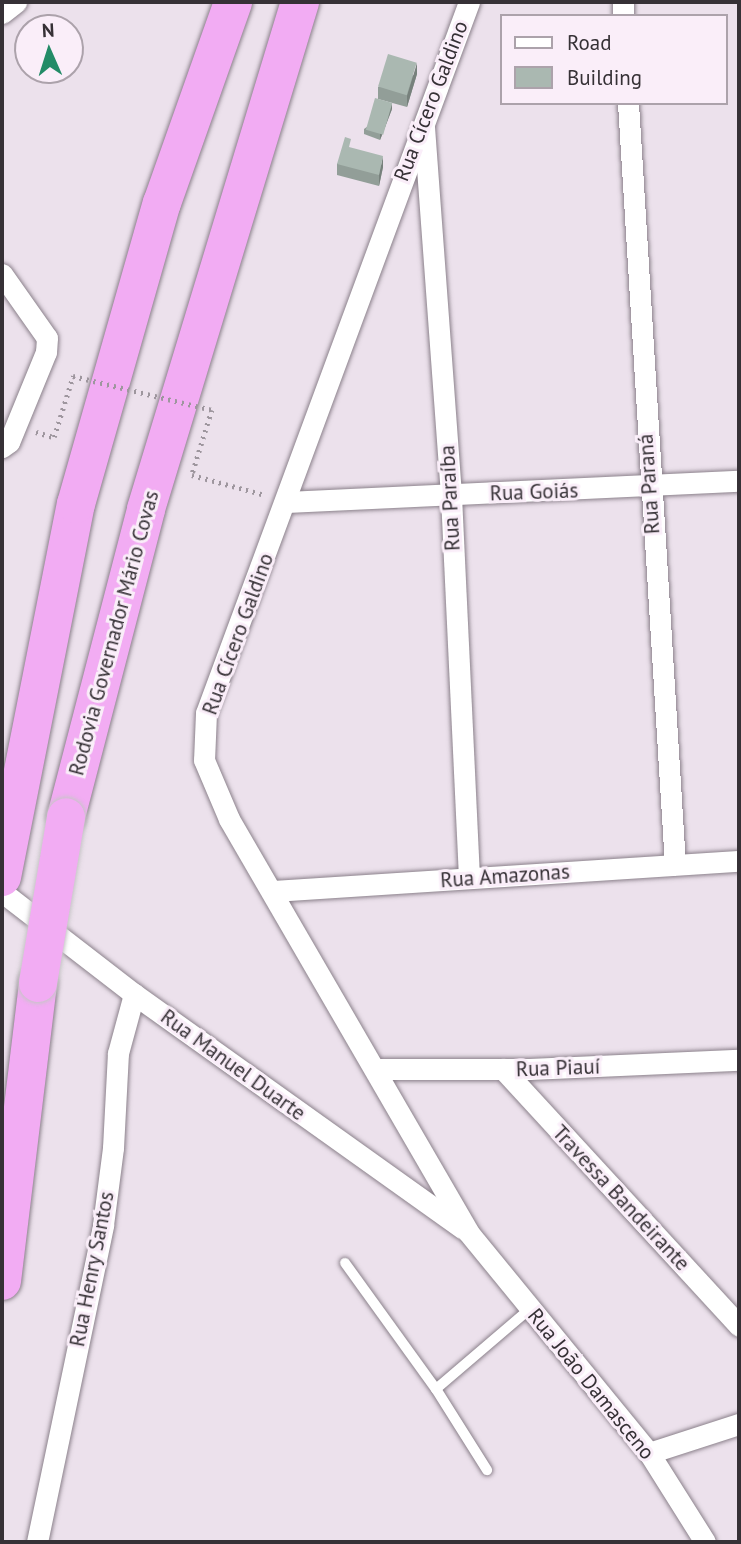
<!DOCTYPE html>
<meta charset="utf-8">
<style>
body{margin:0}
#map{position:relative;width:741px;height:1544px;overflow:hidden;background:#ece1ec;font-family:"PT Sans",sans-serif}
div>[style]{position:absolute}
.path>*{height:4.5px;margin-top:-2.25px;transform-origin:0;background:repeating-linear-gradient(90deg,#9e969e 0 2px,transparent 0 7px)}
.roads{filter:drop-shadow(0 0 2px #8b818b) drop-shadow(0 0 2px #8b818b)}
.service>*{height:10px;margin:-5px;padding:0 5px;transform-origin:5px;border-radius:5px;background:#fff}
.minor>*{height:21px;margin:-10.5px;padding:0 10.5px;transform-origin:10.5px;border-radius:10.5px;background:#fff}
.motorway>*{height:38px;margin:-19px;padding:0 19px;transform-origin:19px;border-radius:19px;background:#f2acf3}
.path-bridge>*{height:4.5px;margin-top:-2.25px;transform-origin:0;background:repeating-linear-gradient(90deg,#9e969e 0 2px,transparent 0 7px)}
.bridges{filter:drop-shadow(0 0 2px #c7c5c7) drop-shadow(0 0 2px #c7c5c7)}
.motorway-bridge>*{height:38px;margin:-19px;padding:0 19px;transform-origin:19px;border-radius:19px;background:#f2acf3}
.wall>*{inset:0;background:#929e98}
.shaded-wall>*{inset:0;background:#77817c}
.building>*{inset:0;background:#aab8b1;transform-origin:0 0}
span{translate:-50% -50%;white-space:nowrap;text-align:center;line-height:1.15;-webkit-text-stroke:6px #faeef9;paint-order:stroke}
.street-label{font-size:21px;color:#363136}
.frame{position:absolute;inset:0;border:4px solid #363136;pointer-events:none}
.legend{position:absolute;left:500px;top:14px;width:228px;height:91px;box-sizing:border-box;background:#faeef9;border:2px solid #aca2ab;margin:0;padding:9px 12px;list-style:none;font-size:21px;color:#363136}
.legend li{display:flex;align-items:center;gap:14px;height:35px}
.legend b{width:35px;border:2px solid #aca2ab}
.north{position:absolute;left:14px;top:14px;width:70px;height:70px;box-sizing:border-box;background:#faeef9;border:2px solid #aca2ab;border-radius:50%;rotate:357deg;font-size:19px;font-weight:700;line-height:28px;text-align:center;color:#363136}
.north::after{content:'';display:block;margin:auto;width:24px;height:32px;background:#238b67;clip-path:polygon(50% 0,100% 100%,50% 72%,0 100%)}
</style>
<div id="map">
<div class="path">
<i style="left:36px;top:432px;width:19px;rotate:16deg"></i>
<i style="left:54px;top:437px;width:64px;rotate:-72.7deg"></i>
<i style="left:192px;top:475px;width:76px;rotate:15.3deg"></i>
</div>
<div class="roads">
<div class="service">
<i style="left:345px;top:1263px;width:155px;rotate:54.2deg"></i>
<i style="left:436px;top:1389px;width:96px;rotate:57.8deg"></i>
<i style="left:436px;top:1389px;width:125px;rotate:-40.5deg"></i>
</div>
<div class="minor">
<i style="left:469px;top:2px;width:758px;rotate:110.3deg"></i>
<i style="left:206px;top:713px;width:47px;rotate:92.4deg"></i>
<i style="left:204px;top:760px;width:64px;rotate:67deg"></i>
<i style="left:229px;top:819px;width:477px;rotate:59.9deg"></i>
<i style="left:468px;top:1232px;width:286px;rotate:50.7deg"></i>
<i style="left:649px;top:1453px;width:105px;rotate:57.8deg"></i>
<i style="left:623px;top:2px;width:14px;rotate:90deg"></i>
<i style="left:2px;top:13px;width:18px;rotate:-38deg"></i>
<i style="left:628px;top:103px;width:763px;rotate:86.47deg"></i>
<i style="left:424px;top:127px;width:370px;rotate:85.8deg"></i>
<i style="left:451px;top:496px;width:382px;rotate:87.3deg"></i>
<i style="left:2px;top:274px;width:78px;rotate:54.9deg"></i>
<i style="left:47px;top:338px;width:14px;rotate:94deg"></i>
<i style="left:46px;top:352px;width:97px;rotate:112.3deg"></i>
<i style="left:9px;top:442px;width:9px;rotate:144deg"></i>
<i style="left:286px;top:502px;width:453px;rotate:-2.7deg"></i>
<i style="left:272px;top:891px;width:468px;rotate:-3.7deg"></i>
<i style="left:2px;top:892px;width:167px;rotate:37.7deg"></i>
<i style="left:134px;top:994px;width:404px;rotate:35.5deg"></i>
<i style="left:377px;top:1069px;width:152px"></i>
<i style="left:529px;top:1069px;width:210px;rotate:-2.5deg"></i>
<i style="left:503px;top:1069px;width:349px;rotate:47.4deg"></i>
<i style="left:649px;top:1453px;width:95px;rotate:-17.9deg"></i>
<i style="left:37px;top:1542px;width:324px;rotate:-78.2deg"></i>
<i style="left:103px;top:1225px;width:78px;rotate:-82.6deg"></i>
<i style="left:113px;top:1148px;width:95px;rotate:-87deg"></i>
<i style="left:118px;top:1053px;width:61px;rotate:-74.8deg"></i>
</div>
<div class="motorway">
<i style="left:66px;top:817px;width:318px;rotate:-75.4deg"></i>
<i style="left:146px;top:509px;width:530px;rotate:-73.1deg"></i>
<i style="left:2px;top:877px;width:380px;rotate:-78.8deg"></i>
<i style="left:76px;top:504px;width:313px;rotate:-74.1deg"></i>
<i style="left:162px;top:203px;width:213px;rotate:-70.5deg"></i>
<i style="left:2px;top:1281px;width:300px;rotate:-83.1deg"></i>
</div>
</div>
<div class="path-bridge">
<i style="left:73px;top:376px;width:143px;rotate:13.7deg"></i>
<i style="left:212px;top:410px;width:68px;rotate:107.1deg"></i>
</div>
<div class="bridges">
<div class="motorway-bridge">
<i style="left:38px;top:983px;width:168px;rotate:-80.4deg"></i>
</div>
</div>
<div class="wall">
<i style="clip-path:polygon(417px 74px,407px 107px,378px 99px,378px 87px)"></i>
<i style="clip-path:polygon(392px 109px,380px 140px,364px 134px,364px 129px)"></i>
<i style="clip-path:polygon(351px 148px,383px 167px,379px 186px,337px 175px,337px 164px)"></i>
</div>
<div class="shaded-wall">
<i style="clip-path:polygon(417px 63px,417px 74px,407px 107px,407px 96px)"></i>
<i style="clip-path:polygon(392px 103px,392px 109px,380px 140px,380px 134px)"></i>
<i style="clip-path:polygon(383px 156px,383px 167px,379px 186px,379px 175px)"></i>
</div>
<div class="building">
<i style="left:388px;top:54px;width:30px;height:34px;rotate:17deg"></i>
<i style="left:375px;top:98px;width:18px;height:33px;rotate:16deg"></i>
<i style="clip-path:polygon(345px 137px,351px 139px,349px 147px,383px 156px,379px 175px,337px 164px)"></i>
</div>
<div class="street-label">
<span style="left:431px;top:101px;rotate:-69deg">Rua Cícero Galdino</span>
<span style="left:649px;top:484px;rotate:-94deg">Rua Paraná</span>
<span style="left:534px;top:492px;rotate:-2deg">Rua Goiás</span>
<span style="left:450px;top:498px;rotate:-93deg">Rua Paraíba</span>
<span style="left:114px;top:633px;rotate:-75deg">Rodovia Governador Mário Covas</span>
<span style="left:238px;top:634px;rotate:-70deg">Rua Cícero Galdino</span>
<span style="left:505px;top:876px;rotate:-4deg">Rua Amazonas</span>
<span style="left:233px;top:1065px;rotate:36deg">Rua Manuel Duarte</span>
<span style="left:558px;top:1068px;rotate:-2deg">Rua Piauí</span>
<span style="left:621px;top:1198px;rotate:47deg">Travessa Bandeirante</span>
<span style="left:92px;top:1269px;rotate:-79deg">Rua Henry Santos</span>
<span style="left:591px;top:1384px;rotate:51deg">Rua João Damasceno</span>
</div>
<div class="frame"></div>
<ul class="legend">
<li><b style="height:9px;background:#fff"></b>Road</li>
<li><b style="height:19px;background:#aab8b1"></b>Building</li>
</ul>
<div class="north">N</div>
</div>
